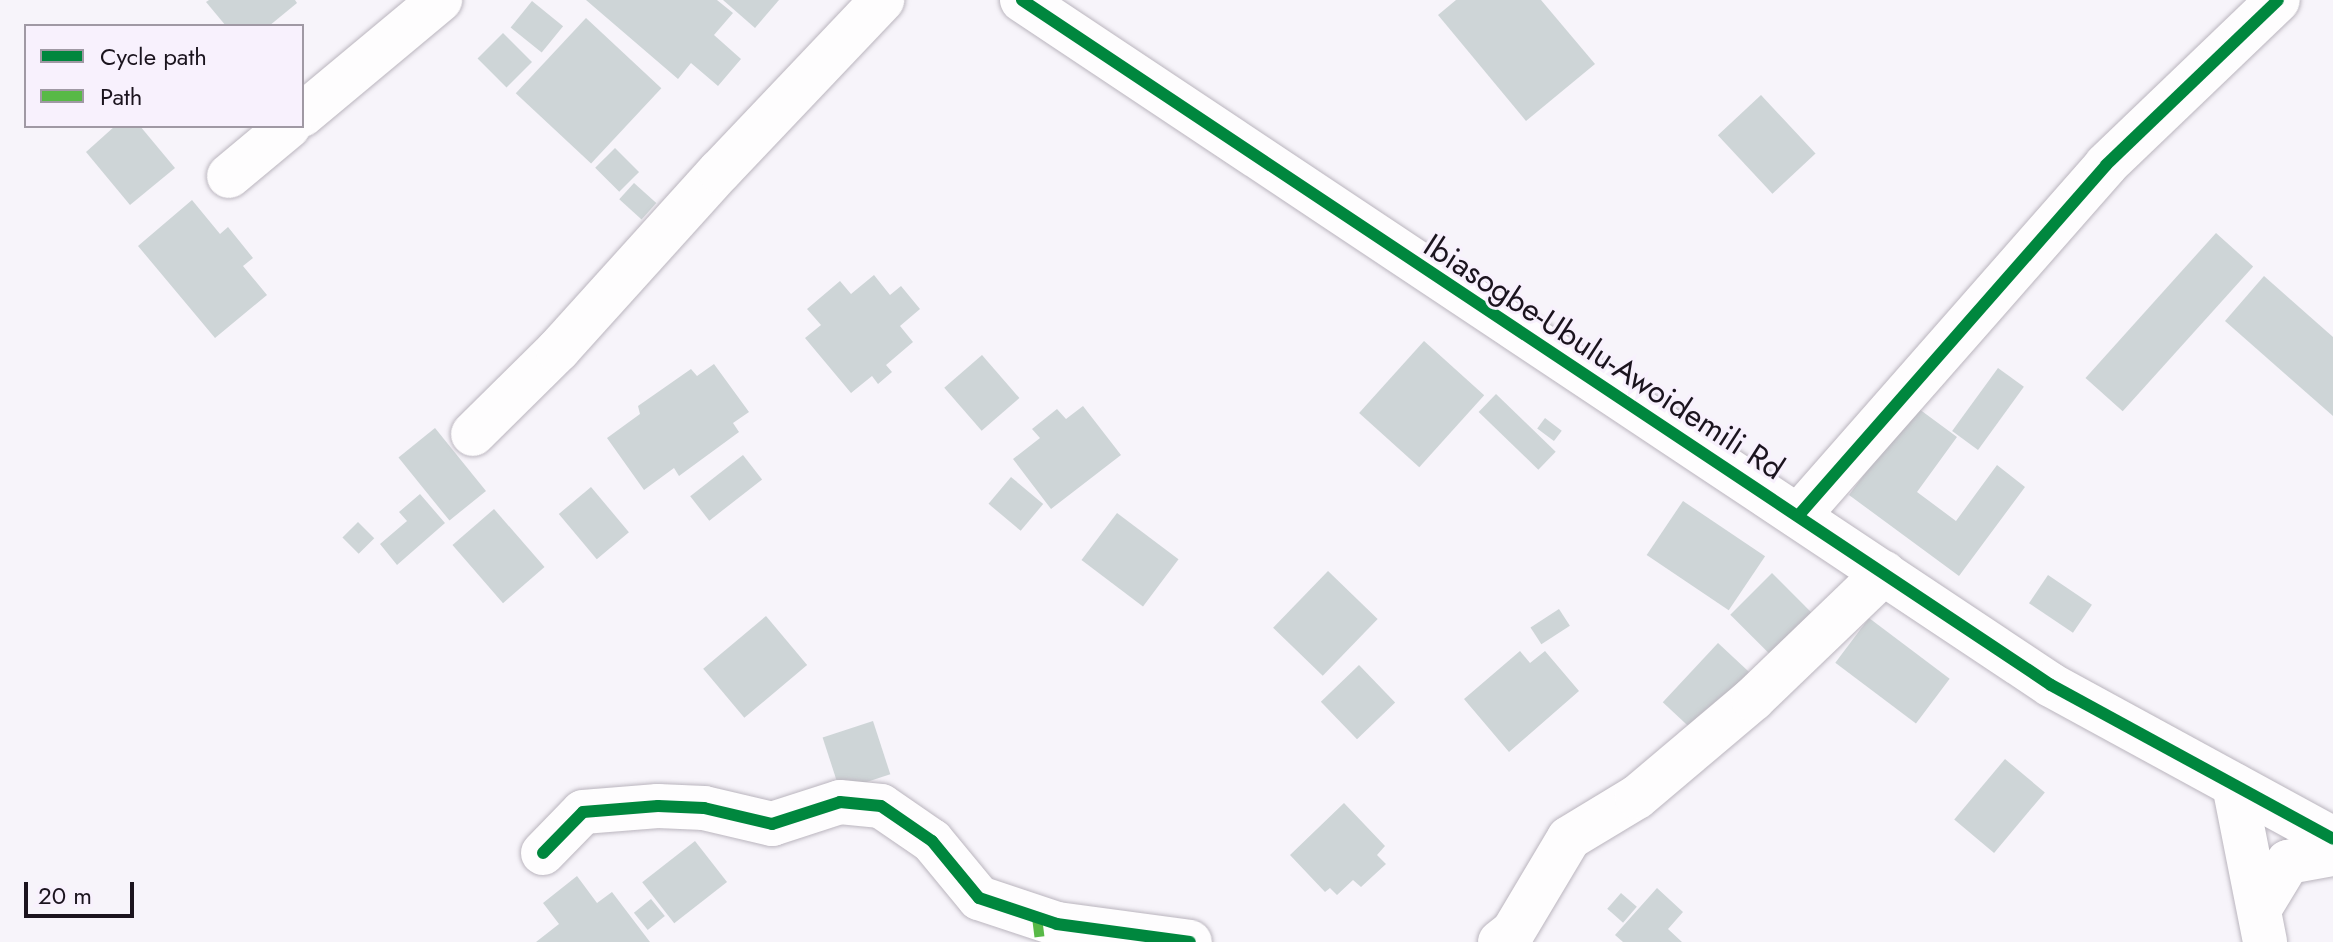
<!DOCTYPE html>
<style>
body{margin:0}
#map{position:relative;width:2333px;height:942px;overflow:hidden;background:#f7f4fa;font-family:Jost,sans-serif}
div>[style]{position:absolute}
.building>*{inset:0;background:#ced5d7;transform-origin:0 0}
.roads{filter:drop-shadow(0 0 2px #bab5be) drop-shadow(0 0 2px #bab5be)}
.minor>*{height:44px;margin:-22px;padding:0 22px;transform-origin:22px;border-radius:22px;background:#fefdfe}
.quiet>*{height:10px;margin-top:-5px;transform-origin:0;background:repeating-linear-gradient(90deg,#58b947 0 20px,transparent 0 30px)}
.cycleway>*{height:12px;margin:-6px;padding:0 6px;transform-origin:6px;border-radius:6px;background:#00873e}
span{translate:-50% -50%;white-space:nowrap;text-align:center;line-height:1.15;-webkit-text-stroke:6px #f8f1fd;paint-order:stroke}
.street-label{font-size:32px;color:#1b141e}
.legend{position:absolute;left:24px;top:24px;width:280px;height:104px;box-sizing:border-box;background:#f8f1fd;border:2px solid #a099a4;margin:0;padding:10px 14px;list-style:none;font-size:24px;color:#1b141e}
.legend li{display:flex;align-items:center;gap:16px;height:40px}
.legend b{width:40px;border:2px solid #a099a4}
.scale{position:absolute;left:24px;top:882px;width:110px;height:36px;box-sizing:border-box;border:4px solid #1b141e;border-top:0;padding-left:10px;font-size:24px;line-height:28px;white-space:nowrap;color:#1b141e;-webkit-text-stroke:6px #f8f1fd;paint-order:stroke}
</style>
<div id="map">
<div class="building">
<i style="clip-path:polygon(209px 0,295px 0,297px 3px,269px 26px,226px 26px,206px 2px)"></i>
<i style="clip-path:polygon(586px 0,717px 0,733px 13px,714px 35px,741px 59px,718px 86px,691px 63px,678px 79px)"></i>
<i style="clip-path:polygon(723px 0,779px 0,755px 28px)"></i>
<i style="clip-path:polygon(1456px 0,1541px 0,1595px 64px,1526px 121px,1438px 15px)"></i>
<i style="left:532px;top:1px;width:40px;height:34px;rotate:39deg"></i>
<i style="left:586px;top:18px;width:103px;height:103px;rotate:43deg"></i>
<i style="left:503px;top:33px;width:41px;height:36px;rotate:45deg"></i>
<i style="left:1761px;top:95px;width:80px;height:59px;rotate:47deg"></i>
<i style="clip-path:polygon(115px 126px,140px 126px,175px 168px,130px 205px,86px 152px)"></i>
<i style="left:615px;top:148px;width:34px;height:28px;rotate:45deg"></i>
<i style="left:634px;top:183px;width:30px;height:22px;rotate:42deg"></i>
<i style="clip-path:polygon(192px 200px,220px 234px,228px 227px,253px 258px,243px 266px,267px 295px,215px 338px,138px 246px)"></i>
<i style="left:2216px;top:233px;width:50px;height:195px;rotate:42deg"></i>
<i style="clip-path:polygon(874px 275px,890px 295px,901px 286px,920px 309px,900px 326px,913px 342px,886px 365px,892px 372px,878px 384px,872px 376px,851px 393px,805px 338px,821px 325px,807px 309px,840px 281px,851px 294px)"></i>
<i style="clip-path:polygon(2264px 276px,2333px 337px,2333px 416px,2225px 321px)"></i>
<i style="left:1424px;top:341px;width:81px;height:97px;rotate:42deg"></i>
<i style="left:982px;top:355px;width:57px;height:50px;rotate:49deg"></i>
<i style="clip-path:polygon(714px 364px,749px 412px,733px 423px,739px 432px,679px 476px,674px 468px,644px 490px,607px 438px,640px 414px,638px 406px,691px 369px,697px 376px)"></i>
<i style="left:1998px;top:368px;width:32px;height:78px;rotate:36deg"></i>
<i style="left:1496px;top:394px;width:83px;height:25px;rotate:44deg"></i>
<i style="clip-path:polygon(1083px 406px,1121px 455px,1051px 509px,1013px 459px,1040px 438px,1032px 429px,1057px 409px,1066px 419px)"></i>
<i style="clip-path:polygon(1915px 406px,1957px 437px,1917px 492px,1956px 521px,1997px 465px,2025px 487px,1959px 576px,1849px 495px)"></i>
<i style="left:1545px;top:418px;width:21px;height:13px;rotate:37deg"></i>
<i style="left:435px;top:428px;width:81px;height:47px;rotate:51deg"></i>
<i style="left:743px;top:455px;width:31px;height:67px;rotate:52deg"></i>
<i style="left:1011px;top:477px;width:42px;height:35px;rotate:40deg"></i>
<i style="left:591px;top:487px;width:59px;height:42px;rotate:50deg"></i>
<i style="clip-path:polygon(420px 494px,445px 523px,397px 565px,380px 544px,407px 521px,399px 512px)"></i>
<i style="left:1683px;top:501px;width:99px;height:65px;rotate:34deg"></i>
<i style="left:494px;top:509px;width:77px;height:55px;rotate:49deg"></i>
<i style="left:1117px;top:513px;width:77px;height:59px;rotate:37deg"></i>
<i style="left:358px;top:522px;width:23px;height:22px;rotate:45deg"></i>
<i style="left:1328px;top:571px;width:69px;height:79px;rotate:44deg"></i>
<i style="left:1772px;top:573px;width:61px;height:59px;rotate:45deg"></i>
<i style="left:2048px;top:575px;width:53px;height:34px;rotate:34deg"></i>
<i style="left:1559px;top:609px;width:20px;height:34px;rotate:57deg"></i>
<i style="left:766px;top:616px;width:64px;height:82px;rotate:50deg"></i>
<i style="left:1869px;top:618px;width:101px;height:56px;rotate:37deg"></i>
<i style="left:1718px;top:643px;width:44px;height:81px;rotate:43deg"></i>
<i style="clip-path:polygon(1520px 651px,1530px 663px,1545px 651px,1579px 691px,1509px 752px,1464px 699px)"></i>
<i style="left:1359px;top:665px;width:52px;height:53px;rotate:46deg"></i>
<i style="left:873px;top:721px;width:56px;height:53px;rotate:72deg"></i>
<i style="left:2005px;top:759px;width:52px;height:79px;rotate:40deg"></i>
<i style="clip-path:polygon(1344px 803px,1385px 846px,1377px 855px,1386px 864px,1361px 887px,1353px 880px,1337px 895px,1330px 888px,1325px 892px,1290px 855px)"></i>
<i style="left:695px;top:841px;width:52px;height:67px;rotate:52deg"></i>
<i style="clip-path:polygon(577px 876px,597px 903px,612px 892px,650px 942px,536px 942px,559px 924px,543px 903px)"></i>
<i style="clip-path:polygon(1657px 888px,1683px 912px,1668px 929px,1682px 942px,1623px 942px,1615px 935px)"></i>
<i style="left:1621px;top:893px;width:21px;height:21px;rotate:41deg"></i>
<i style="left:651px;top:899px;width:22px;height:22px;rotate:51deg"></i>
</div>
<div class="roads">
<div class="minor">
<i style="left:1022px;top:0;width:1236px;rotate:33.65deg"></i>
<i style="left:2051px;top:685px;width:321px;rotate:28.6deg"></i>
<i style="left:302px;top:115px;width:180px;rotate:-39.8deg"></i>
<i style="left:229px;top:176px;width:78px;rotate:-39.8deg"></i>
<i style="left:473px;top:434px;width:120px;rotate:-44.7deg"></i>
<i style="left:558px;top:350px;width:241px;rotate:-47.9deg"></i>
<i style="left:720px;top:171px;width:236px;rotate:-46.5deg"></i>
<i style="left:1798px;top:516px;width:467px;rotate:-48.7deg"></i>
<i style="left:2106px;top:165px;width:238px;rotate:-43.8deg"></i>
<i style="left:2234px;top:785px;width:160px;rotate:78.8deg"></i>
<i style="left:543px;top:853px;width:57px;rotate:-45.7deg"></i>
<i style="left:583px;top:812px;width:75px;rotate:-4.6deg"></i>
<i style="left:658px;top:806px;width:46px;rotate:2.5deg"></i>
<i style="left:704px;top:808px;width:70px;rotate:13.2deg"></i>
<i style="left:772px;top:824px;width:71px;rotate:-17.9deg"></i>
<i style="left:840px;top:802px;width:41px;rotate:5.6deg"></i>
<i style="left:881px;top:806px;width:62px;rotate:34.5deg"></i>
<i style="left:932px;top:841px;width:74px;rotate:50.5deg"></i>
<i style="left:979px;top:898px;width:82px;rotate:18.4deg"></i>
<i style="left:1057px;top:924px;width:134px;rotate:7.7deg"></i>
<i style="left:2260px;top:908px;width:54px;rotate:-58.7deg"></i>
<i style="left:2288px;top:862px;width:46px;rotate:-10.1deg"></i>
<i style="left:1500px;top:942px;width:16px;rotate:-38deg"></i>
<i style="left:1513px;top:932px;width:109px;rotate:-59.2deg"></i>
<i style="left:1569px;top:838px;width:79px;rotate:-31.1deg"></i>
<i style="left:1637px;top:797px;width:152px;rotate:-40.2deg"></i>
<i style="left:1753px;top:699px;width:182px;rotate:-43.9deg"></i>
</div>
</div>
<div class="quiet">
<i style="left:1037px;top:917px;width:25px;rotate:83deg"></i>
</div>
<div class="cycleway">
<i style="left:1022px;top:0;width:1236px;rotate:33.65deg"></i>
<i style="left:2051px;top:685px;width:321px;rotate:28.6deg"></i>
<i style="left:1798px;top:516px;width:467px;rotate:-48.7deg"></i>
<i style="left:2106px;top:165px;width:238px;rotate:-43.8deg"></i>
<i style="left:543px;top:853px;width:57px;rotate:-45.7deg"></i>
<i style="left:583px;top:812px;width:75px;rotate:-4.6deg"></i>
<i style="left:658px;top:806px;width:46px;rotate:2.5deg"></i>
<i style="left:704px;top:808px;width:70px;rotate:13.2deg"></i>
<i style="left:772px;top:824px;width:71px;rotate:-17.9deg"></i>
<i style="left:840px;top:802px;width:41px;rotate:5.6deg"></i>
<i style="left:881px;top:806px;width:62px;rotate:34.5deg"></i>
<i style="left:932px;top:841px;width:74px;rotate:50.5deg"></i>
<i style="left:979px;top:898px;width:82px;rotate:18.4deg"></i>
<i style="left:1057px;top:924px;width:134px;rotate:7.7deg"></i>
</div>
<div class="street-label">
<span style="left:1604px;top:357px;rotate:33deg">Ibiasogbe-Ubulu-Awoidemili Rd</span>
</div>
<ul class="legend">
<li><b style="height:10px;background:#00873e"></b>Cycle path</li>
<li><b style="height:10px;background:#58b947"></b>Path</li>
</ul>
<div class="scale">20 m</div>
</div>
